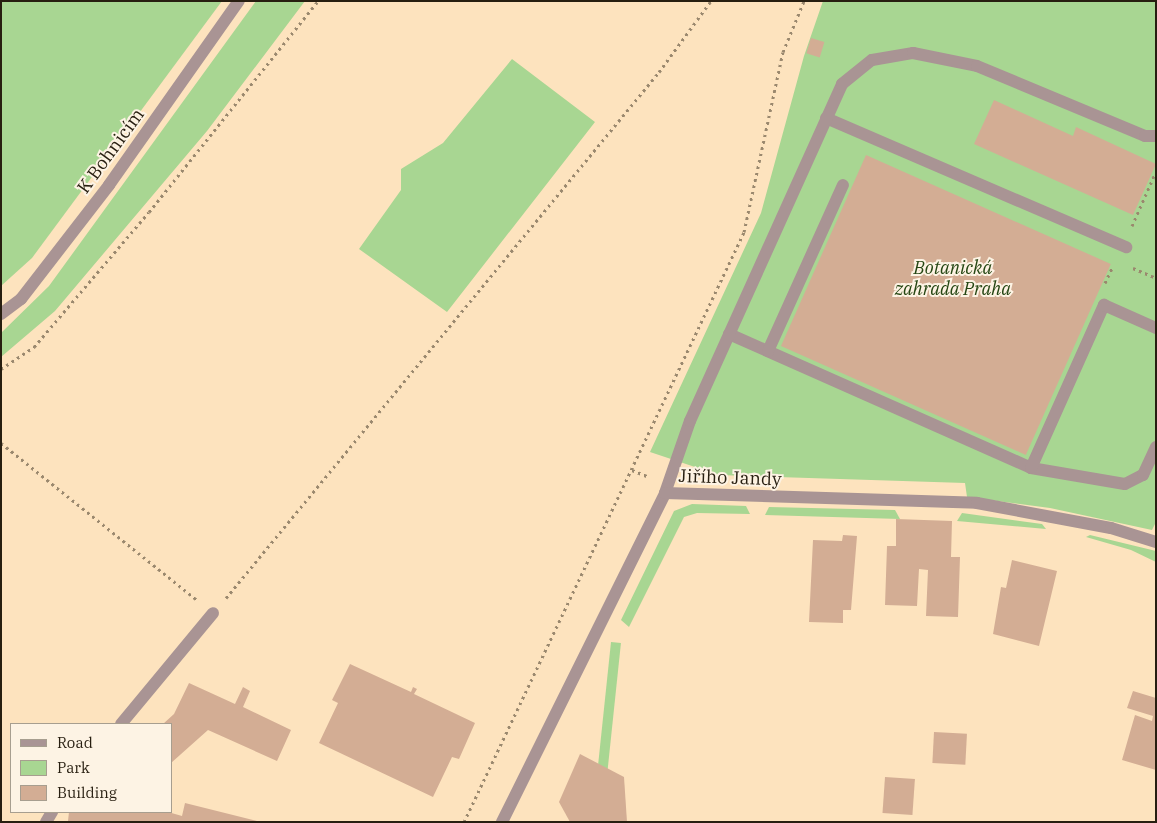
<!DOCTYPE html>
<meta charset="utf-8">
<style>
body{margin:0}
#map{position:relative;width:1157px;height:823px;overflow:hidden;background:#fde3be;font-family:"IBM Plex Serif",serif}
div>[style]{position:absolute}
.green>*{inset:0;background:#a8d692;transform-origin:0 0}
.building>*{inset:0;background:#d3ad94;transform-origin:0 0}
.path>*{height:3px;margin-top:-1.5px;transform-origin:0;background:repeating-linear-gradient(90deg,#9a886e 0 2.5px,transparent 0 6.5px)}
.service>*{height:12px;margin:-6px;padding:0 6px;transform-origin:6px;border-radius:6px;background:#a99494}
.minor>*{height:12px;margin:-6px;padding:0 6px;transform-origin:6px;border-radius:6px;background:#a99494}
.tertiary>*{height:12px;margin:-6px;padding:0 6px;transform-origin:6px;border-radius:6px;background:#a99494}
span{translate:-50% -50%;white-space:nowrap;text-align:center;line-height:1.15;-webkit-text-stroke:4px #fdf3e4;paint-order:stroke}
.street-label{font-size:18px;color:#271e10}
.park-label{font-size:18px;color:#254613;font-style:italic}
.frame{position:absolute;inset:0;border:2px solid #271e10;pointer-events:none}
.legend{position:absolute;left:10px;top:723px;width:162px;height:90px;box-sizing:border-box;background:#fdf3e4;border:1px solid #a79e8f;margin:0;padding:6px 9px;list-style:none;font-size:15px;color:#271e10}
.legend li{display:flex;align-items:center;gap:10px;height:25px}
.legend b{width:25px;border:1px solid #a79e8f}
</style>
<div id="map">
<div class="green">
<i style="clip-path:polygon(1px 1px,222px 1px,32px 258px,1px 286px)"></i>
<i style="clip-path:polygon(256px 1px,305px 1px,207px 131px,55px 311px,1px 357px,1px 333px,49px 286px)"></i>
<i style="clip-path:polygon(823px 1px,1156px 1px,1156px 522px,1152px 530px,1050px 508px,967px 497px,965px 483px,719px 475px,650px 452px,761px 213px,804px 56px)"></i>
<i style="clip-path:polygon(512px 59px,595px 122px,447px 312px,359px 249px,401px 190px,401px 169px,443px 143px)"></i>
<i style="clip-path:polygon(692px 504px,746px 506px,750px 514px,697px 513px,684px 517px,629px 627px,621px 620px,674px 511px)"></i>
<i style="clip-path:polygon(769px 507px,895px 510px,900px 519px,765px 515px)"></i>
<i style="clip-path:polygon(962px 513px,1042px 524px,1046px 529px,957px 521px)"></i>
<i style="clip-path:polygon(1090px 535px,1156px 551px,1156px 562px,1131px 550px,1086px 537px)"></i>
<i style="left:611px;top:642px;width:10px;height:200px;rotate:6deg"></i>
</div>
<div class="building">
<i style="left:811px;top:38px;width:14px;height:16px;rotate:17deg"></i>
<i style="clip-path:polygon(994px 100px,1073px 136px,1076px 127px,1156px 164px,1133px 215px,974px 144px)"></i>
<i style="left:866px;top:155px;width:268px;height:209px;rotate:24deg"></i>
<i style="clip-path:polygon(896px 519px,952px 521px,951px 557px,960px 557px,958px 617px,926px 616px,928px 570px,919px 569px,917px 606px,885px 605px,887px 546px,896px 546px)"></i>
<i style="clip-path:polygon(843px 535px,857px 536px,851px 610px,843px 610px,843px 623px,809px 622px,813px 540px,842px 541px)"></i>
<i style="clip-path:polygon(1012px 560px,1057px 571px,1039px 646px,993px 634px,1001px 587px,1006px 588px)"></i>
<i style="clip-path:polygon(350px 664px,411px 692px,413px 687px,417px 689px,414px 694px,475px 723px,459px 759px,452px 757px,433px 797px,319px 743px,338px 703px,332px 700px)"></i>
<i style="clip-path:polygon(189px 683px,235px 704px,243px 687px,250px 691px,243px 707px,291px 730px,277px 761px,208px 730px,171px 763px,171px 724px,163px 724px,174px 714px)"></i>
<i style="clip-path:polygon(1133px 691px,1156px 698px,1156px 770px,1122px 760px,1135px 715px,1152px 721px,1153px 716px,1127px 708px)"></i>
<i style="left:934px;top:732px;width:33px;height:31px;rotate:3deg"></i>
<i style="clip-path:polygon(580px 754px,624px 777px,627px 822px,570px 822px,559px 802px)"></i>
<i style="left:885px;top:777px;width:30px;height:36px;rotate:4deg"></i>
<i style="clip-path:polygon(185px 803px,261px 822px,68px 821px,69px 812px,168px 812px,182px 816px)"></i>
</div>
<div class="path">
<i style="left:1132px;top:226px;width:55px;rotate:-66.3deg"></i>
<i style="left:1133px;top:268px;width:25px;rotate:23deg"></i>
<i style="left:1105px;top:283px;width:19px;rotate:-65deg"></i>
<i style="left:1px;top:369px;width:40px;rotate:-34deg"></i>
<i style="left:34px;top:347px;width:177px;rotate:-49.6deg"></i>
<i style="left:149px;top:212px;width:270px;rotate:-51.3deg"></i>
<i style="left:1px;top:443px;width:251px;rotate:38.7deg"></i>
<i style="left:632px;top:470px;width:16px;rotate:22deg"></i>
<i style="left:226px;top:598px;width:681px;rotate:-50.54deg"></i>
<i style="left:659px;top:72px;width:88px;rotate:-53.8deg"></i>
<i style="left:464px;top:822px;width:653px;rotate:-64.61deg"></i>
<i style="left:744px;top:232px;width:184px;rotate:-77.8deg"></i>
<i style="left:783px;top:52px;width:55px;rotate:-67.6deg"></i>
</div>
<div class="service">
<i style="left:826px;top:118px;width:327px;rotate:23.3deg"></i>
<i style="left:729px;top:334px;width:330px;rotate:23.9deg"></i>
<i style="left:1031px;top:468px;width:95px;rotate:9.7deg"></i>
<i style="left:1125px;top:484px;width:20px;rotate:-27deg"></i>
<i style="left:1143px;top:475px;width:31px;rotate:-65deg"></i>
<i style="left:768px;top:351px;width:182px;rotate:-65.7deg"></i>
<i style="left:1031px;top:468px;width:179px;rotate:-65.9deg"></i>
<i style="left:1104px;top:305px;width:57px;rotate:23.9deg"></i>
<i style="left:665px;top:493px;width:76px;rotate:-70.9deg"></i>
<i style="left:690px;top:421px;width:370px;rotate:-65.7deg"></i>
<i style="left:842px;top:84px;width:38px;rotate:-39deg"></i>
<i style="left:872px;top:60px;width:42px;rotate:-9.7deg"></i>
<i style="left:913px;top:53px;width:65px;rotate:11.5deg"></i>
<i style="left:977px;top:66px;width:182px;rotate:22.6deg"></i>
<i style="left:1145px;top:136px;width:11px"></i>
<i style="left:121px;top:724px;width:144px;rotate:-50.3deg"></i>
<i style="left:46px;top:822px;width:12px;rotate:-59deg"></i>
</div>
<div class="minor">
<i style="left:502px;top:822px;width:367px;rotate:-63.6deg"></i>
<i style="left:665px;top:493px;width:312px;rotate:1.8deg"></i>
<i style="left:977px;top:503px;width:136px;rotate:10.6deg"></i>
<i style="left:1111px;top:528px;width:47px;rotate:17.3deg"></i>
</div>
<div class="tertiary">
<i style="left:1px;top:314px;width:25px;rotate:-37deg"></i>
<i style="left:21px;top:299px;width:144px;rotate:-52.3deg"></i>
<i style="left:109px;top:185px;width:225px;rotate:-54.8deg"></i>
</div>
<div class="street-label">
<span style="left:111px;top:151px;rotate:-54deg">K Bohnicím</span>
<span style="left:730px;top:478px;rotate:2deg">Jiřího Jandy</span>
</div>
<div class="park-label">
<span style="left:953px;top:279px">Botanická<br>zahrada Praha</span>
</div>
<div class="frame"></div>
<ul class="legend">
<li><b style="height:6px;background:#a99494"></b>Road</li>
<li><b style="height:14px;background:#a8d692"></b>Park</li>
<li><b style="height:14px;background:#d3ad94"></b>Building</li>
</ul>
</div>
